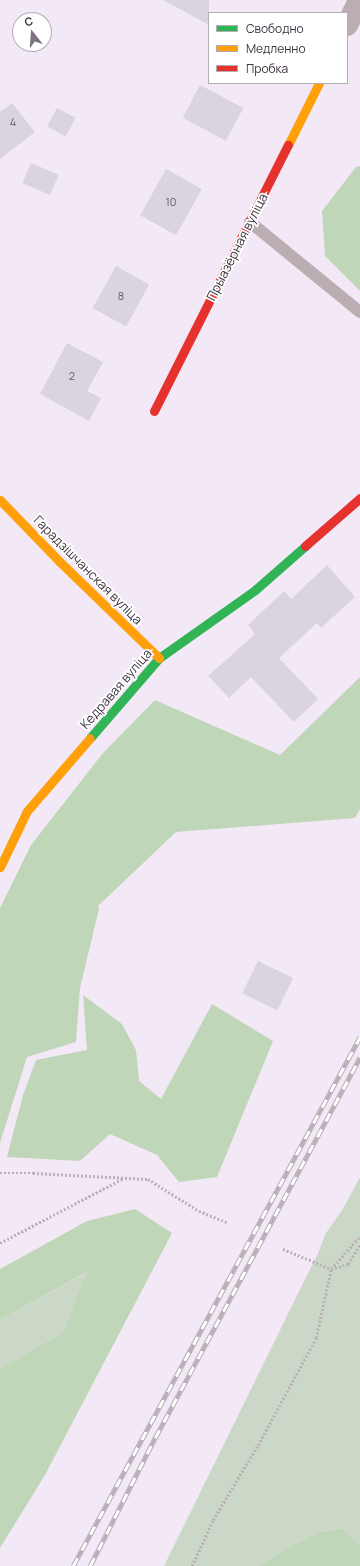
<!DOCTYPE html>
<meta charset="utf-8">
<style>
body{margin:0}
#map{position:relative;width:360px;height:1566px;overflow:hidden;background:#f3e9f6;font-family:Manrope,sans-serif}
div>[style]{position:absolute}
.green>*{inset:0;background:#cbd7c7}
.forest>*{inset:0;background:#c0d6b8}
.building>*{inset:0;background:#dad3e0;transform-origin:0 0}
.path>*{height:2.5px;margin-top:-1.25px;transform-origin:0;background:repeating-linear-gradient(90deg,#bab0b6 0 2px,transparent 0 4px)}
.lane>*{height:12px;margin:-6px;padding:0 6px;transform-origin:6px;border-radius:6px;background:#bbaeb2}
.street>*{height:22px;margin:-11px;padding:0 11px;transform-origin:11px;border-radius:11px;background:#bbaeb2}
.fast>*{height:9px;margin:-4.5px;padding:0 4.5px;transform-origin:4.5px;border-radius:4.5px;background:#30b455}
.slow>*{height:9px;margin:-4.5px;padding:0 4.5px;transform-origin:4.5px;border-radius:4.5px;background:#ff9f0a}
.jam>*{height:9px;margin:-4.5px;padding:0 4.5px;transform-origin:4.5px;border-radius:4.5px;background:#e5322d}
.rail>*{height:4.5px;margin-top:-2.25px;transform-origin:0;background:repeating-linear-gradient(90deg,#fff 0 9px,#b8aeb5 0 18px);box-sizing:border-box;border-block:1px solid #b8aeb5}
span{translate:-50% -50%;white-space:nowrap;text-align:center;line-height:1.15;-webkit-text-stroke:3.5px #fff;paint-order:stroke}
.number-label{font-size:11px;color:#675e6a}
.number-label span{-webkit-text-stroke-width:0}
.street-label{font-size:13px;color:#3e3440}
.legend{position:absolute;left:208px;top:12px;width:140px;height:72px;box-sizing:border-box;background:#fff;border:1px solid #b2aeb3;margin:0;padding:5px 7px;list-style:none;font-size:12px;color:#3e3440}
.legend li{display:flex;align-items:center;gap:8px;height:20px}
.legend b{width:20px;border:1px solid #b2aeb3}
.north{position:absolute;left:12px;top:12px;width:40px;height:40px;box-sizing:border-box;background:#fff;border:1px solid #b2aeb3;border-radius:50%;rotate:343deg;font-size:11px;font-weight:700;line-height:16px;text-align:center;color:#3e3440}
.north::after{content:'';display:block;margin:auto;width:14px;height:18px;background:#7d7380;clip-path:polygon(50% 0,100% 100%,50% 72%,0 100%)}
</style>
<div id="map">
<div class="green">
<i style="clip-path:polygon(360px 1177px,360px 1545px,342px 1528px,319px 1532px,289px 1547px,259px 1566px,164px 1566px,318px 1253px,326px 1233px,343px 1209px)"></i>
<i style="clip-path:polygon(88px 1272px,63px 1332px,0 1369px,0 1320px)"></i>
</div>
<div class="forest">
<i style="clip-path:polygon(360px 166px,360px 291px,325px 256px,322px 211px,356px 167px)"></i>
<i style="clip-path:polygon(360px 677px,360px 809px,355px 818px,176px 832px,98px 906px,99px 909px,80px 988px,76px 1042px,27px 1057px,0 1143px,0 908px,31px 845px,103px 753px,155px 700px,280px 755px)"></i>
<i style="clip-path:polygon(83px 995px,122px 1024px,136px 1050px,139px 1081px,161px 1099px,212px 1004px,273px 1041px,217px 1177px,179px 1182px,157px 1155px,110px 1134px,80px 1161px,7px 1157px,23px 1095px,36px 1060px,87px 1050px)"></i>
<i style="clip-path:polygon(135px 1209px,172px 1233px,45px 1475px,0 1548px,0 1369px,63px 1332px,87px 1272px,0 1320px,0 1269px,87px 1221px)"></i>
<i style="clip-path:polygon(342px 1528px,360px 1545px,360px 1566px,259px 1566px,289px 1547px,319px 1532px)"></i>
</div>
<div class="building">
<i style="clip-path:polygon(163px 0,209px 0,209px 25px)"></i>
<i style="left:200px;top:85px;width:49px;height:37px;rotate:28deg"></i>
<i style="clip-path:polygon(12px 103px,35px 132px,0 159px,0 112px)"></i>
<i style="left:57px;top:108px;width:21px;height:21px;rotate:28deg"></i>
<i style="left:31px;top:163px;width:30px;height:22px;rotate:23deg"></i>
<i style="left:166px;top:169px;width:41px;height:53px;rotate:29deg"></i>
<i style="left:116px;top:266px;width:38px;height:48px;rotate:29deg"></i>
<i style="clip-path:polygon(67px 343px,103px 362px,87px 391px,101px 398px,89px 421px,40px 394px)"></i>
<i style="clip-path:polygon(327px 565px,355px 597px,321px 628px,317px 623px,279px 658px,318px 699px,294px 722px,251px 677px,229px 698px,208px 676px,255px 634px,248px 625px,284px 591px,291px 599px)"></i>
<i style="left:258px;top:961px;width:39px;height:36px;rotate:26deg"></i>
</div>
<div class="path">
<i style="left:0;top:1173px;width:33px"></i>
<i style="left:33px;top:1173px;width:115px;rotate:3deg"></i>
<i style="left:148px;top:1179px;width:60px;rotate:32.1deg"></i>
<i style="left:199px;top:1211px;width:31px;rotate:22deg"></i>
<i style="left:0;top:1243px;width:138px;rotate:-27.7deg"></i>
<i style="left:283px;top:1249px;width:52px;rotate:22.6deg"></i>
<i style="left:331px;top:1269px;width:18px;rotate:-16deg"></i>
<i style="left:348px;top:1264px;width:22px;rotate:-58deg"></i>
<i style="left:192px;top:1566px;width:51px;rotate:-65.5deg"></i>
<i style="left:213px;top:1520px;width:87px;rotate:-59deg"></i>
<i style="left:258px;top:1445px;width:122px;rotate:-61.5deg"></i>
<i style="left:316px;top:1338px;width:71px;rotate:-77.7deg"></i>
<i style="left:331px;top:1269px;width:44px;rotate:-48.7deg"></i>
</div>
<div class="lane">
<i style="left:250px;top:222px;width:142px;rotate:39.3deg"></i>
</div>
<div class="street">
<i style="left:347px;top:25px;width:28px;rotate:-64deg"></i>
</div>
<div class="fast">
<i style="left:90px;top:738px;width:106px;rotate:-49.2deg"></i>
<i style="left:159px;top:658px;width:118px;rotate:-35.3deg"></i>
<i style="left:255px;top:590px;width:67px;rotate:-41.3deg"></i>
</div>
<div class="slow">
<i style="left:288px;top:145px;width:69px;rotate:-63.4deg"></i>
<i style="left:0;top:500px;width:86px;rotate:45.9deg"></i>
<i style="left:60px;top:562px;width:138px;rotate:44.1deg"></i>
<i style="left:0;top:867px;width:62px;rotate:-64.3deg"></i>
<i style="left:27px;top:811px;width:96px;rotate:-49.2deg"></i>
</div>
<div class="jam">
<i style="left:154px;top:411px;width:298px;rotate:-63.3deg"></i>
<i style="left:305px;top:546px;width:73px;rotate:-41.1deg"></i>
</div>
<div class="rail">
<i style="left:73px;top:1566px;width:602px;rotate:-61.52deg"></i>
<i style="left:90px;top:1566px;width:144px;rotate:-63.1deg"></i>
<i style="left:155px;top:1438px;width:432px;rotate:-61.7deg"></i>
</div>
<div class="number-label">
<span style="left:13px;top:122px">4</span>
<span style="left:171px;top:202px">10</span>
<span style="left:121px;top:296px">8</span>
<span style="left:72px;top:376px">2</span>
</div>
<div class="street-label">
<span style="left:237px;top:247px;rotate:-63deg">Прыазёрная вуліца</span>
<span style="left:88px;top:570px;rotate:45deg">Гарадзішчанская вуліца</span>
<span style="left:116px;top:689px;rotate:-49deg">Кедравая вуліца</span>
</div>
<ul class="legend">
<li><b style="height:5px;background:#30b455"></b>Свободно</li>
<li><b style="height:5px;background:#ff9f0a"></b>Медленно</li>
<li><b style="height:5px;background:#e5322d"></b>Пробка</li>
</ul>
<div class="north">С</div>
</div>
